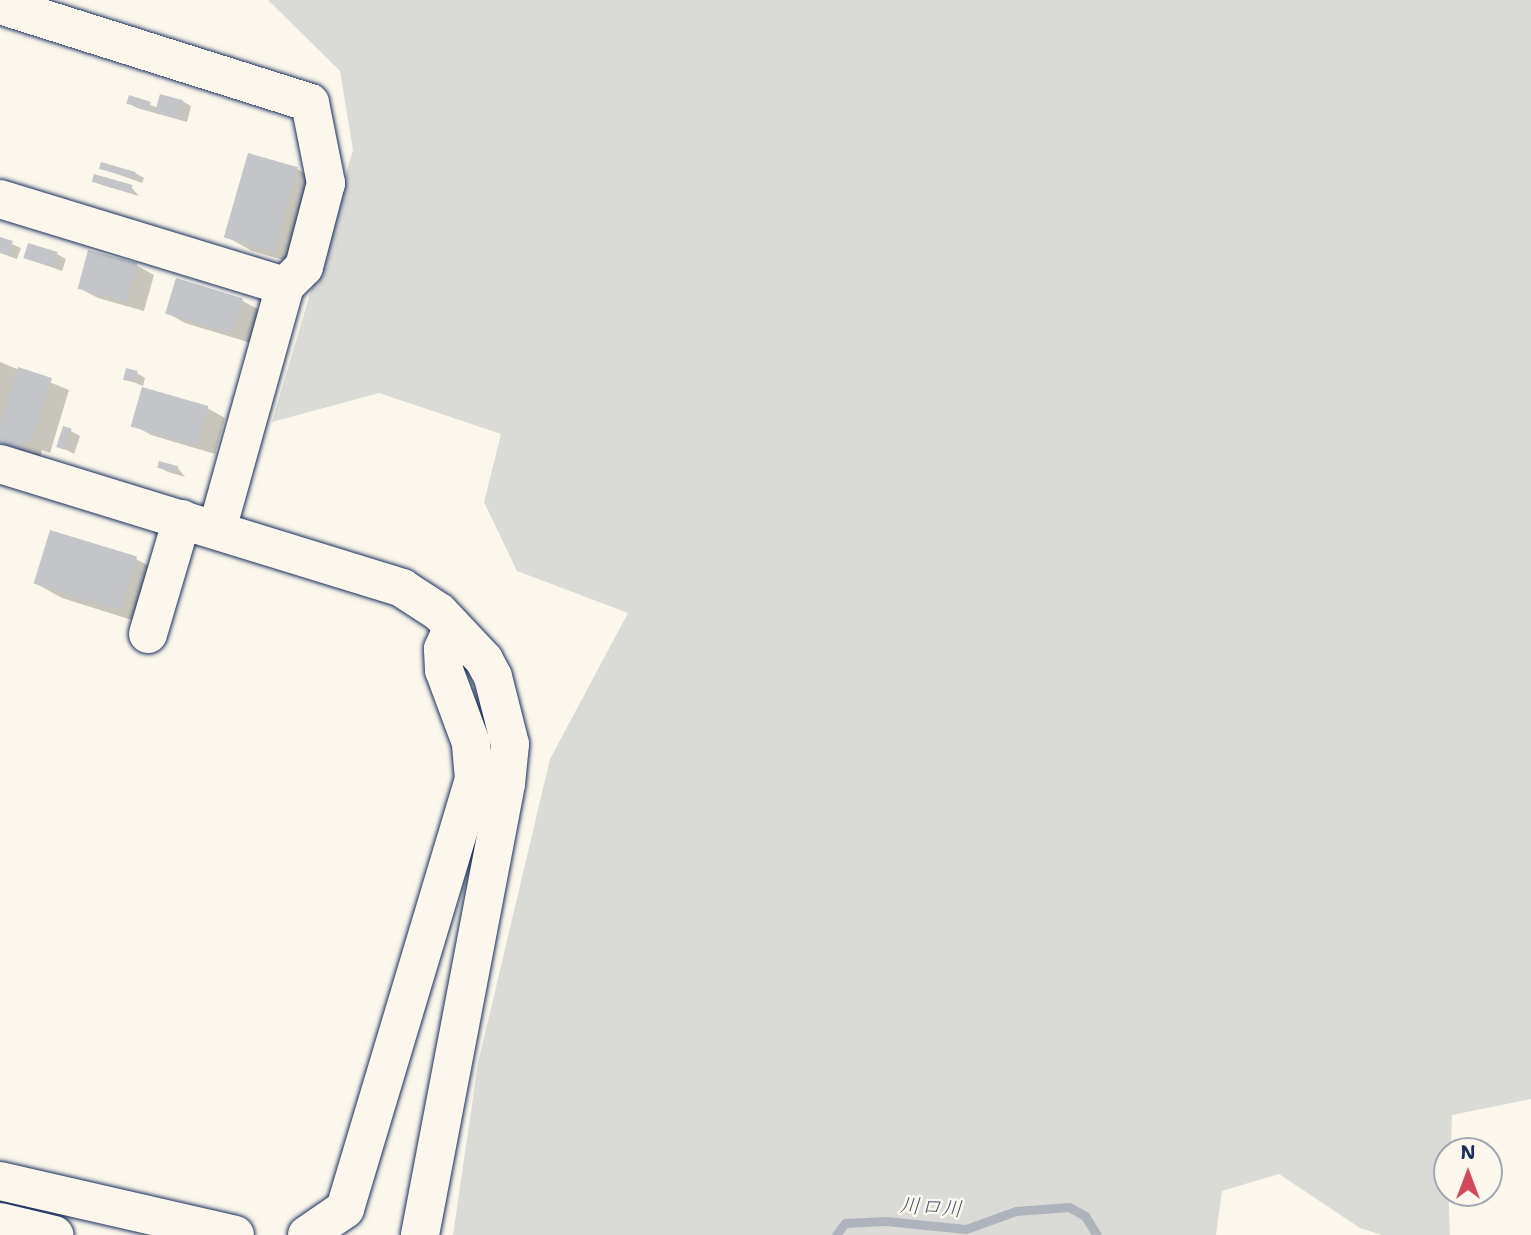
<!DOCTYPE html>
<meta charset="utf-8">
<style>
body{margin:0}
#map{position:relative;width:1531px;height:1235px;overflow:hidden;background:#fbf7ec;font-family:"Shantell Sans","Klee One",sans-serif}
div>[style]{position:absolute}
[style*='--x']{left:calc(var(--x)*1px);top:calc(var(--y)*1px);width:calc(var(--w)*1px);rotate:calc(var(--a)*1deg)}
.green>*{inset:0;background:#dadad7}
.shadow>*{inset:0;background:#0003}
.stream>*{height:9px;margin:-4.5px;padding:0 4.5px;transform-origin:4.5px;border-radius:4.5px;background:#afb3bb}
.building>*{inset:0;background:#c3c5c9;transform-origin:0 0}
.roads{filter:drop-shadow(0 0 2px #1b2f5e) drop-shadow(0 0 2px #1b2f5e)}
.minor>*{height:38px;margin:-19px;padding:0 19px;transform-origin:19px;border-radius:19px;background:#fbf7ec}
span{translate:-50% -50%;white-space:nowrap;text-align:center;line-height:1.15;-webkit-text-stroke:5px #fbf7ec;paint-order:stroke}
.water-label{font-size:21px;color:#47577a;font-style:italic}
.north{position:absolute;left:1433px;top:1137px;width:70px;height:70px;box-sizing:border-box;background:#fbf7ec;border:2px solid #a1a7b3;border-radius:50%;rotate:0deg;font-size:19px;font-weight:700;line-height:28px;text-align:center;color:#1b2f5e}
.north::after{content:'';display:block;margin:auto;width:24px;height:32px;background:#d1495b;clip-path:polygon(50% 0,100% 100%,50% 72%,0 100%)}
</style>
<div id="map">
<div class="green">
<i style="clip-path:polygon(268px 0,1531px 0,1531px 1099px,1452px 1115px,1451px 1151px,1447px 1151px,1450px 1235px,1382px 1235px,1360px 1228px,1279px 1174px,1222px 1191px,1216px 1235px,453px 1235px,478px 1063px,550px 759px,628px 613px,517px 571px,484px 502px,501px 434px,379px 393px,272px 422px,353px 150px,340px 71px)"></i>
</div>
<div class="shadow">
<i style="clip-path:polygon(131px 97px,158px 108px,182px 101px,191px 106px,187px 122px,137px 108px,129px 103px)"></i>
<i style="clip-path:polygon(101px 168px,135px 173px,144px 178px,142px 183px)"></i>
<i style="clip-path:polygon(297px 169px,324px 185px,300px 265px,252px 251px,225px 236px)"></i>
<i style="clip-path:polygon(93px 180px,131px 187px,139px 196px,102px 185px)"></i>
<i style="clip-path:polygon(0 239px,21px 248px,17px 259px,0 253px)"></i>
<i style="clip-path:polygon(57px 254px,66px 259px,62px 271px,26px 258px)"></i>
<i style="clip-path:polygon(136px 265px,154px 275px,144px 311px,98px 298px,79px 288px)"></i>
<i style="clip-path:polygon(177px 281px,243px 301px,261px 311px,251px 343px,185px 323px,167px 313px)"></i>
<i style="clip-path:polygon(0 362px,69px 390px,50px 453px,42px 450px,40px 458px,0 442px)"></i>
<i style="clip-path:polygon(137px 373px,145px 378px,143px 386px,124px 378px)"></i>
<i style="clip-path:polygon(207px 408px,225px 418px,215px 454px,151px 435px,133px 425px)"></i>
<i style="clip-path:polygon(65px 428px,80px 436px,74px 454px,59px 446px)"></i>
<i style="clip-path:polygon(159px 467px,178px 468px,185px 477px,168px 472px)"></i>
<i style="clip-path:polygon(136px 559px,164px 574px,148px 625px,62px 598px,35px 583px)"></i>
</div>
<div class="stream">
<i style="--x:836;--y:1235;--w:15;--a:-53"></i>
<i style="--x:845;--y:1223;--w:41;--a:-2.8"></i>
<i style="--x:886;--y:1221;--w:80;--a:5.7"></i>
<i style="--x:966;--y:1229;--w:53;--a:-19.8"></i>
<i style="--x:1016;--y:1211;--w:53;--a:-4.3"></i>
<i style="--x:1069;--y:1207;--w:18;--a:29"></i>
<i style="--x:1085;--y:1216;--w:22;--a:58"></i>
</div>
<div class="building">
<i style="left:160px;top:94px;width:24px;height:19px;rotate:15deg"></i>
<i style="left:129px;top:95px;width:23px;height:9px;rotate:18deg"></i>
<i style="left:248px;top:153px;width:52px;height:88px;rotate:16deg"></i>
<i style="left:101px;top:162px;width:36px;height:7px;rotate:16deg"></i>
<i style="left:94px;top:174px;width:40px;height:8px;rotate:16deg"></i>
<i style="clip-path:polygon(0 237px,13px 241px,9px 255px,0 252px)"></i>
<i style="left:28px;top:243px;width:31px;height:16px;rotate:17deg"></i>
<i style="left:88px;top:250px;width:51px;height:40px;rotate:15deg"></i>
<i style="left:176px;top:278px;width:70px;height:37px;rotate:17deg"></i>
<i style="clip-path:polygon(18px 367px,52px 378px,31px 444px,24px 441px,22px 449px,0 443px,0 427px)"></i>
<i style="left:126px;top:368px;width:12px;height:12px;rotate:14deg"></i>
<i style="left:142px;top:387px;width:69px;height:41px;rotate:16deg"></i>
<i style="left:63px;top:426px;width:9px;height:22px;rotate:18deg"></i>
<i style="left:159px;top:461px;width:20px;height:7px;rotate:15deg"></i>
<i style="left:50px;top:530px;width:91px;height:56px;rotate:17deg"></i>
</div>
<div class="roads">
<div class="minor">
<i style="--x:0;--y:5;--w:325;--a:17.5"></i>
<i style="--x:310;--y:103;--w:82;--a:78.7"></i>
<i style="--x:326;--y:183;--w:87;--a:104.7"></i>
<i style="--x:304;--y:267;--w:27;--a:135"></i>
<i style="--x:0;--y:199;--w:298;--a:17"></i>
<i style="--x:285;--y:286;--w:252;--a:105.6"></i>
<i style="--x:0;--y:464;--w:421;--a:17.1"></i>
<i style="--x:402;--y:588;--w:44;--a:33"></i>
<i style="--x:439;--y:612;--w:66;--a:46.8"></i>
<i style="--x:484;--y:660;--w:19;--a:62"></i>
<i style="--x:493;--y:677;--w:69;--a:75.8"></i>
<i style="--x:510;--y:744;--w:40;--a:95.7"></i>
<i style="--x:506;--y:784;--w:459;--a:100.8"></i>
<i style="--x:148;--y:634;--w:120;--a:-73.5"></i>
<i style="--x:0;--y:1181;--w:241;--a:12.9"></i>
<i style="--x:0;--y:1222;--w:56;--a:13.5"></i>
<i style="--x:307;--y:1235;--w:46;--a:-34.4"></i>
<i style="--x:345;--y:1209;--w:449;--a:-73.3"></i>
<i style="--x:474;--y:779;--w:36;--a:-95"></i>
<i style="--x:471;--y:743;--w:78;--a:-110.3"></i>
<i style="--x:444;--y:670;--w:21;--a:-93"></i>
<i style="--x:443;--y:649;--w:24;--a:-66"></i>
</div>
</div>
<div class="water-label">
<span style="left:931px;top:1207px;rotate:4deg">川口川</span>
</div>
<div class="north">N</div>
</div>
